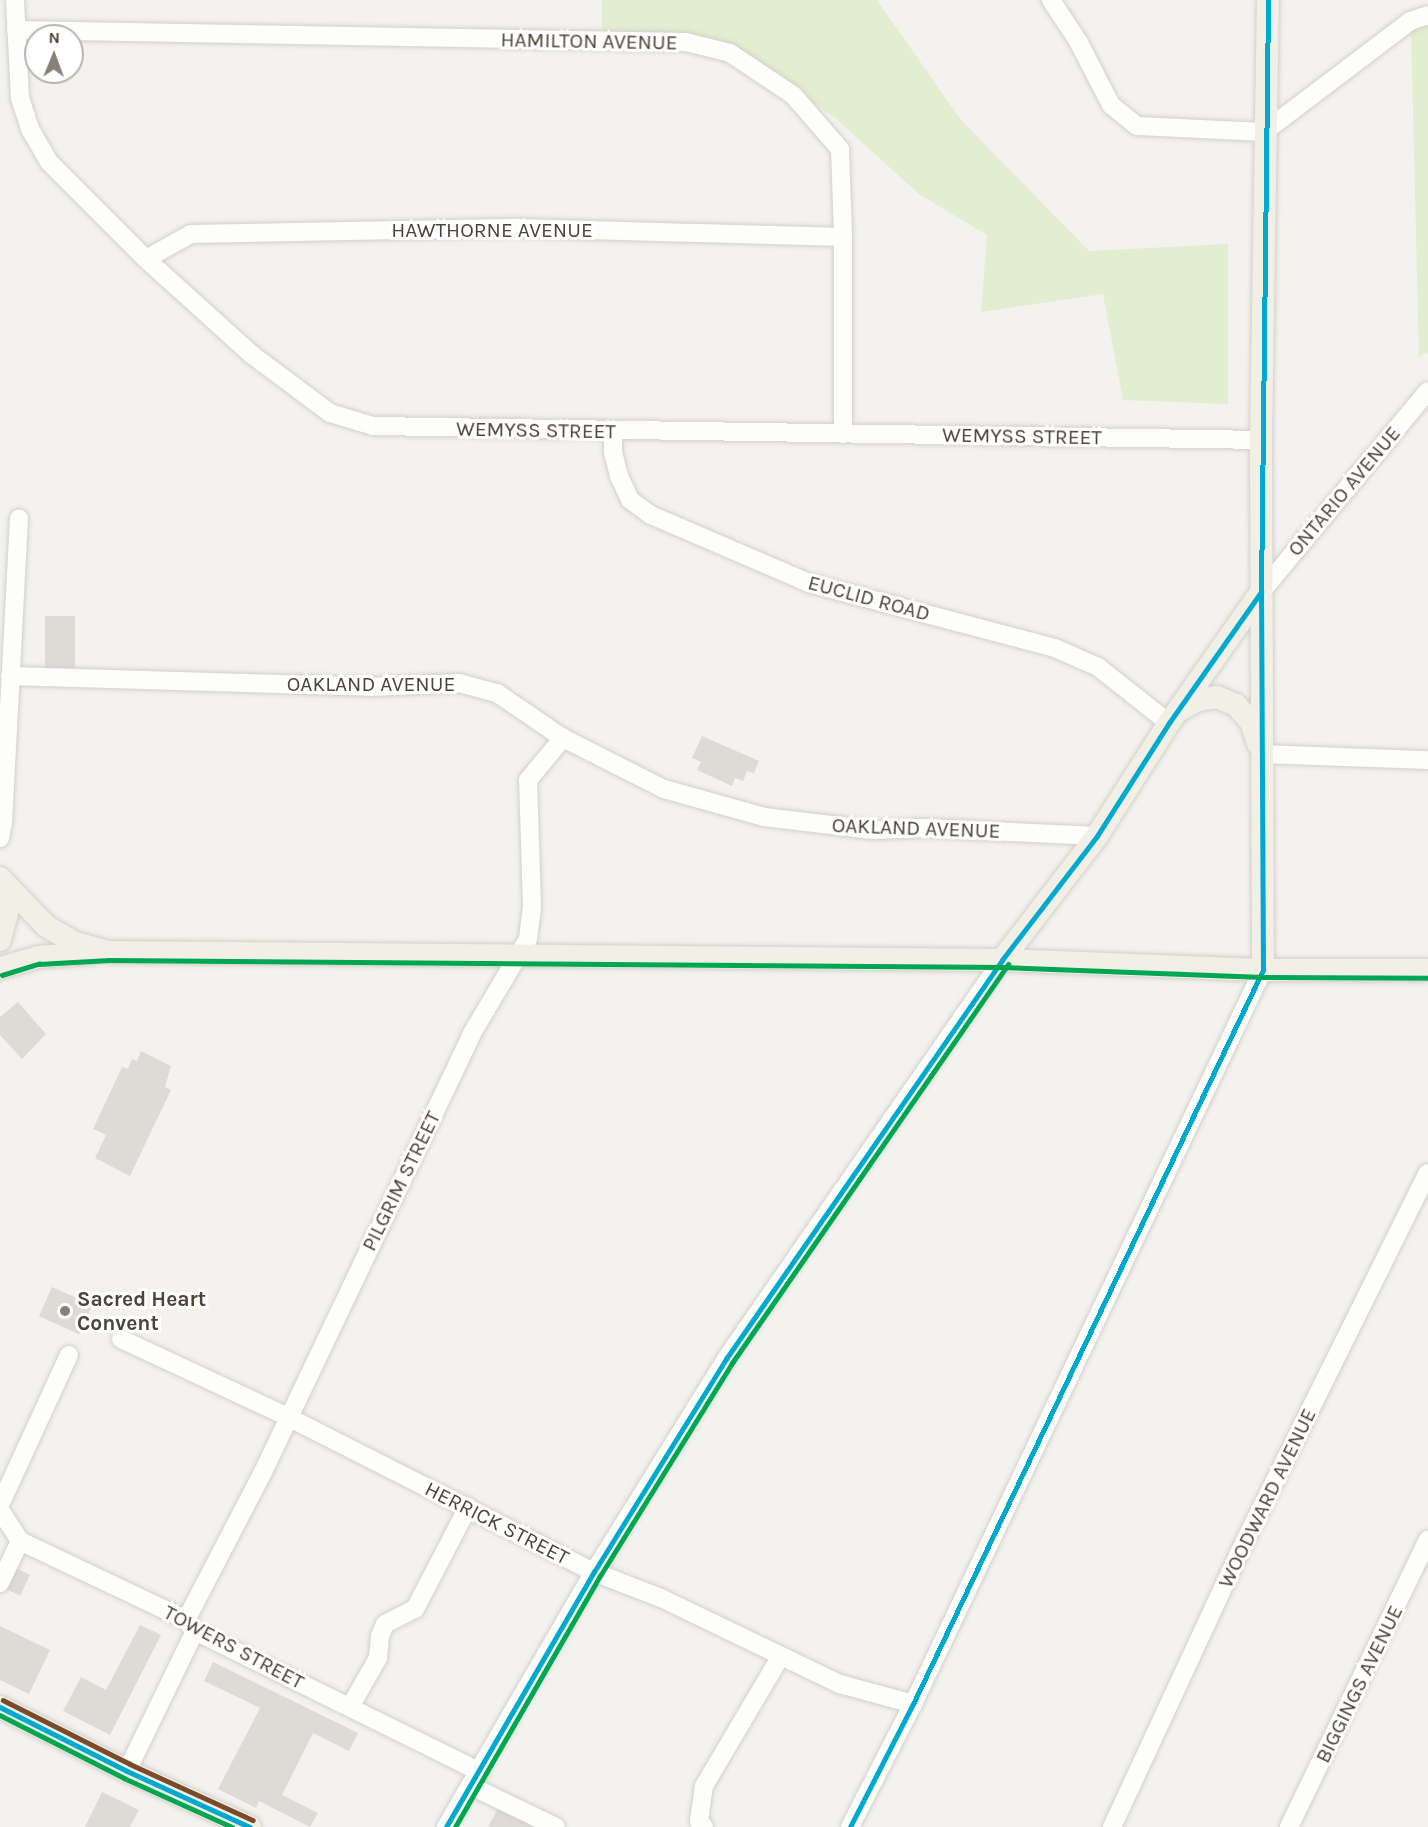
<!DOCTYPE html>
<style>
body{margin:0}
#map{position:relative;width:1428px;height:1827px;overflow:hidden;background:#f4f2ee;font-family:Karla,sans-serif}
div>[style]{position:absolute}
[style*='--x']{left:calc(var(--x)*1px);top:calc(var(--y)*1px);width:calc(var(--w)*1px);rotate:calc(var(--a)*1deg)}
.green>*{inset:0;background:#e1eecf}
.building>*{inset:0;background:#dedbd6;transform-origin:0 0}
.roads{filter:drop-shadow(0 0 2px #d2d0cb) drop-shadow(0 0 2px #d2d0cb)}
.minor>*{height:18px;margin:-9px;padding:0 9px;transform-origin:9px;border-radius:9px;background:#fdfdfc}
.major>*{height:22px;margin:-11px;padding:0 11px;transform-origin:11px;border-radius:11px;background:#f2efe6}
.bus-1>*{height:4.5px;margin:-2.25px;padding:0 2.25px;transform-origin:2.25px;border-radius:2.25px;background:#00a9ce}
.bus-2>*{height:4.5px;margin:-2.25px;padding:0 2.25px;transform-origin:2.25px;border-radius:2.25px;background:#00a651}
.bus-3>*{height:4.5px;margin:-2.25px;padding:0 2.25px;transform-origin:2.25px;border-radius:2.25px;background:#7a4b2a}
.dots>*{width:16px;height:16px;translate:-50% -50%;box-sizing:border-box;border:3px solid #fff;border-radius:50%}
span{translate:-50% -50%;white-space:nowrap;text-align:center;line-height:1.15;-webkit-text-stroke:6px #fff;paint-order:stroke}
.street-label{font-size:21px;color:#4b4439}
.poi-label{font-size:21px;color:#4b4439;font-weight:700}
.left{translate:0 -50%;text-align:left}
.north{position:absolute;left:24px;top:24px;width:60px;height:60px;box-sizing:border-box;background:#fff;border:2px solid #b7b4b0;border-radius:50%;rotate:1deg;font-size:16px;font-weight:700;line-height:24px;text-align:center;color:#4b4439}
.north::after{content:'';display:block;margin:auto;width:21px;height:27px;background:#868178;clip-path:polygon(50% 0,100% 100%,50% 72%,0 100%)}
</style>
<div id="map">
<div class="green">
<i style="clip-path:polygon(602px 0,877px 0,961px 120px,1089px 251px,1228px 244px,1228px 404px,1123px 400px,1103px 294px,981px 312px,987px 235px,919px 194px,834px 117px,721px 40px,602px 30px)"></i>
<i style="clip-path:polygon(1428px 24px,1428px 352px,1419px 357px,1411px 31px)"></i>
</div>
<div class="building">
<i style="left:45px;top:616px;width:30px;height:53px"></i>
<i style="clip-path:polygon(702px 736px,759px 761px,754px 773px,747px 771px,743px 781px,735px 778px,732px 786px,697px 770px,701px 762px,692px 758px)"></i>
<i style="clip-path:polygon(18px 1002px,46px 1034px,22px 1059px,0 1035px,0 1017px)"></i>
<i style="clip-path:polygon(141px 1051px,171px 1066px,165px 1087px,171px 1090px,130px 1176px,95px 1158px,106px 1135px,93px 1129px,122px 1067px,128px 1069px,132px 1059px,137px 1061px)"></i>
<i style="left:52px;top:1287px;width:44px;height:32px;rotate:24deg"></i>
<i style="left:11px;top:1566px;width:21px;height:23px;rotate:25deg"></i>
<i style="clip-path:polygon(140px 1625px,161px 1635px,110px 1735px,63px 1711px,81px 1677px,106px 1690px)"></i>
<i style="clip-path:polygon(0 1626px,50px 1650px,29px 1694px,0 1680px)"></i>
<i style="clip-path:polygon(213px 1662px,358px 1733px,349px 1751px,313px 1733px,282px 1795px,318px 1813px,310px 1827px,259px 1801px,256px 1808px,218px 1789px,260px 1708px,204px 1681px)"></i>
<i style="clip-path:polygon(102px 1792px,139px 1810px,130px 1827px,85px 1827px)"></i>
<i style="clip-path:polygon(499px 1806px,534px 1823px,532px 1827px,488px 1827px)"></i>
</div>
<div class="roads">
<div class="minor">
<i style="--x:15;--y:0;--w:98;--a:87.1"></i>
<i style="--x:20;--y:98;--w:33;--a:72"></i>
<i style="--x:30;--y:129;--w:39;--a:60"></i>
<i style="--x:50;--y:163;--w:136;--a:45"></i>
<i style="--x:146;--y:259;--w:142;--a:42.1"></i>
<i style="--x:251;--y:354;--w:99;--a:36.8"></i>
<i style="--x:330;--y:413;--w:45;--a:16.8"></i>
<i style="--x:373;--y:426;--w:888;--a:0.9"></i>
<i style="--x:1051;--y:0;--w:49;--a:56.6"></i>
<i style="--x:1078;--y:41;--w:72;--a:62.7"></i>
<i style="--x:1111;--y:105;--w:33;--a:39"></i>
<i style="--x:1137;--y:126;--w:127;--a:2.7"></i>
<i style="--x:1264;--y:132;--w:183;--a:-37.2"></i>
<i style="--x:1410;--y:21;--w:19;--a:-18"></i>
<i style="--x:16;--y:30;--w:670;--a:1.03"></i>
<i style="--x:686;--y:42;--w:45;--a:14"></i>
<i style="--x:730;--y:53;--w:76;--a:33.7"></i>
<i style="--x:793;--y:95;--w:72;--a:49"></i>
<i style="--x:840;--y:149;--w:88;--a:88"></i>
<i style="--x:843;--y:237;--w:197;--a:90"></i>
<i style="--x:146;--y:259;--w:51;--a:-29.1"></i>
<i style="--x:191;--y:234;--w:327;--a:-1.1"></i>
<i style="--x:518;--y:228;--w:325;--a:1.6"></i>
<i style="--x:613;--y:432;--w:20;--a:90"></i>
<i style="--x:613;--y:452;--w:25;--a:76"></i>
<i style="--x:619;--y:476;--w:26;--a:65"></i>
<i style="--x:630;--y:500;--w:26;--a:36"></i>
<i style="--x:651;--y:515;--w:172;--a:23.3"></i>
<i style="--x:809;--y:583;--w:254;--a:14.8"></i>
<i style="--x:1055;--y:648;--w:47;--a:23.8"></i>
<i style="--x:1098;--y:667;--w:90;--a:38.3"></i>
<i style="--x:1261;--y:592;--w:261;--a:-50.3"></i>
<i style="--x:10;--y:676;--w:361;--a:1.7"></i>
<i style="--x:371;--y:687;--w:88;--a:-2.6"></i>
<i style="--x:459;--y:683;--w:39;--a:15"></i>
<i style="--x:497;--y:693;--w:80;--a:34.3"></i>
<i style="--x:563;--y:738;--w:113;--a:26.8"></i>
<i style="--x:664;--y:789;--w:104;--a:15.6"></i>
<i style="--x:764;--y:817;--w:110;--a:6.8"></i>
<i style="--x:873;--y:830;--w:53;--a:-2.2"></i>
<i style="--x:926;--y:828;--w:171;--a:2.7"></i>
<i style="--x:1261;--y:754;--w:167;--a:2.1"></i>
<i style="--x:0;--y:838;--w:15;--a:-79"></i>
<i style="--x:3;--y:823;--w:305;--a:-87"></i>
<i style="--x:121;--y:1339;--w:184;--a:25"></i>
<i style="--x:288;--y:1417;--w:343;--a:26.9"></i>
<i style="--x:594;--y:1572;--w:72;--a:21.2"></i>
<i style="--x:661;--y:1598;--w:199;--a:25.7"></i>
<i style="--x:840;--y:1684;--w:76;--a:15.3"></i>
<i style="--x:0;--y:1505;--w:165;--a:-65.3"></i>
<i style="--x:0;--y:1510;--w:37;--a:57"></i>
<i style="--x:20;--y:1541;--w:184;--a:25.4"></i>
<i style="--x:186;--y:1620;--w:14;--a:51"></i>
<i style="--x:195;--y:1631;--w:318;--a:26.3"></i>
<i style="--x:0;--y:1583;--w:47;--a:-64.5"></i>
<i style="--x:186;--y:1620;--w:167;--a:-62.5"></i>
<i style="--x:263;--y:1472;--w:484;--a:-64.5"></i>
<i style="--x:471;--y:1035;--w:112;--a:-59.3"></i>
<i style="--x:528;--y:939;--w:33;--a:-83"></i>
<i style="--x:532;--y:906;--w:126;--a:-91.8"></i>
<i style="--x:528;--y:780;--w:55;--a:-50.2"></i>
<i style="--x:350;--y:1707;--w:56;--a:-60.3"></i>
<i style="--x:378;--y:1658;--w:22;--a:-85"></i>
<i style="--x:380;--y:1636;--w:13;--a:-67"></i>
<i style="--x:385;--y:1624;--w:34;--a:-27"></i>
<i style="--x:415;--y:1609;--w:115;--a:-62.5"></i>
<i style="--x:127;--y:1771;--w:156;--a:-64.1"></i>
<i style="--x:471;--y:1786;--w:94;--a:25.8"></i>
<i style="--x:446;--y:1827;--w:295;--a:-59.9"></i>
<i style="--x:594;--y:1572;--w:251;--a:-58.2"></i>
<i style="--x:726;--y:1359;--w:485;--a:-55.3"></i>
<i style="--x:704;--y:1827;--w:8;--a:-130"></i>
<i style="--x:699;--y:1821;--w:35;--a:-82"></i>
<i style="--x:704;--y:1786;--w:151;--a:-59.4"></i>
<i style="--x:850;--y:1827;--w:138;--a:-62.9"></i>
<i style="--x:913;--y:1704;--w:813;--a:-64.51"></i>
<i style="--x:1112;--y:1827;--w:302;--a:-65.1"></i>
<i style="--x:1239;--y:1553;--w:424;--a:-63.6"></i>
<i style="--x:1289;--y:1827;--w:319;--a:-64.2"></i>
</div>
<div class="major">
<i style="--x:1178;--y:711;--w:23;--a:-29"></i>
<i style="--x:1198;--y:700;--w:19;--a:-9"></i>
<i style="--x:1217;--y:697;--w:21;--a:23"></i>
<i style="--x:1236;--y:705;--w:23;--a:49"></i>
<i style="--x:1251;--y:722;--w:23;--a:72"></i>
<i style="--x:0;--y:878;--w:66;--a:46.2"></i>
<i style="--x:46;--y:926;--w:34;--a:30"></i>
<i style="--x:75;--y:943;--w:35;--a:15"></i>
<i style="--x:109;--y:952;--w:893;--a:0.51"></i>
<i style="--x:1002;--y:960;--w:261;--a:2.2"></i>
<i style="--x:1263;--y:970;--w:165;--a:0"></i>
<i style="--x:0;--y:940;--w:27;--a:-75"></i>
<i style="--x:7;--y:914;--w:28;--a:-90"></i>
<i style="--x:1002;--y:960;--w:156;--a:-52.5"></i>
<i style="--x:1097;--y:836;--w:134;--a:-57.5"></i>
<i style="--x:1169;--y:723;--w:160;--a:-54.9"></i>
<i style="--x:0;--y:968;--w:40;--a:-16"></i>
<i style="--x:38;--y:957;--w:55;--a:-4.2"></i>
<i style="--x:1263;--y:970;--w:530;--a:-90.22"></i>
<i style="--x:1261;--y:440;--w:440;--a:-89.1"></i>
<i style="--x:0;--y:1707;--w:142;--a:26.7"></i>
<i style="--x:127;--y:1771;--w:135;--a:24.5"></i>
</div>
</div>
<div class="bus-1">
<i style="--x:0;--y:1707;--w:142;--a:26.7"></i>
<i style="--x:127;--y:1771;--w:135;--a:24.5"></i>
<i style="--x:446;--y:1827;--w:295;--a:-59.9"></i>
<i style="--x:594;--y:1572;--w:251;--a:-58.2"></i>
<i style="--x:726;--y:1359;--w:485;--a:-55.3"></i>
<i style="--x:1002;--y:960;--w:156;--a:-52.5"></i>
<i style="--x:1097;--y:836;--w:134;--a:-57.5"></i>
<i style="--x:1169;--y:723;--w:160;--a:-54.9"></i>
<i style="--x:1261;--y:592;--w:592;--a:-89.32"></i>
<i style="--x:850;--y:1827;--w:138;--a:-62.9"></i>
<i style="--x:913;--y:1704;--w:813;--a:-64.51"></i>
<i style="--x:1263;--y:970;--w:390;--a:-90.3"></i>
</div>
<div class="bus-2">
<i style="--x:2;--y:975;--w:39;--a:-17"></i>
<i style="--x:39;--y:964;--w:70;--a:-3.3"></i>
<i style="--x:109;--y:960;--w:893;--a:0.45"></i>
<i style="--x:1002;--y:967;--w:261;--a:2.2"></i>
<i style="--x:1263;--y:977;--w:165;--a:0.3"></i>
<i style="--x:0;--y:1715;--w:139;--a:26.9"></i>
<i style="--x:124;--y:1778;--w:119;--a:24.4"></i>
<i style="--x:455;--y:1827;--w:290;--a:-60"></i>
<i style="--x:600;--y:1576;--w:251;--a:-58.2"></i>
<i style="--x:732;--y:1363;--w:485;--a:-55.3"></i>
</div>
<div class="bus-3">
<i style="--x:3;--y:1700;--w:142;--a:26.7"></i>
<i style="--x:130;--y:1764;--w:135;--a:24.5"></i>
</div>
<div class="dots">
<i style="left:65px;top:1311px;background:#868178"></i>
</div>
<div class="street-label">
<span style="left:589px;top:41px;rotate:1deg">HAMILTON AVENUE</span>
<span style="left:492px;top:230px">HAWTHORNE AVENUE</span>
<span style="left:536px;top:430px;rotate:1deg">WEMYSS STREET</span>
<span style="left:1022px;top:436px;rotate:1deg">WEMYSS STREET</span>
<span style="left:1344px;top:491px;rotate:-50deg">ONTARIO AVENUE</span>
<span style="left:869px;top:598px;rotate:15deg">EUCLID ROAD</span>
<span style="left:371px;top:684px">OAKLAND AVENUE</span>
<span style="left:916px;top:828px;rotate:2deg">OAKLAND AVENUE</span>
<span style="left:401px;top:1181px;rotate:-64deg">PILGRIM STREET</span>
<span style="left:1267px;top:1498px;rotate:-64deg">WOODWARD AVENUE</span>
<span style="left:497px;top:1523px;rotate:27deg">HERRICK STREET</span>
<span style="left:234px;top:1647px;rotate:28deg">TOWERS STREET</span>
<span style="left:1359px;top:1684px;rotate:-64deg">BIGGINGS AVENUE</span>
</div>
<div class="poi-label">
<span class="left" style="left:77px;top:1311px">Sacred Heart<br>Convent</span>
</div>
<div class="north">N</div>
</div>
